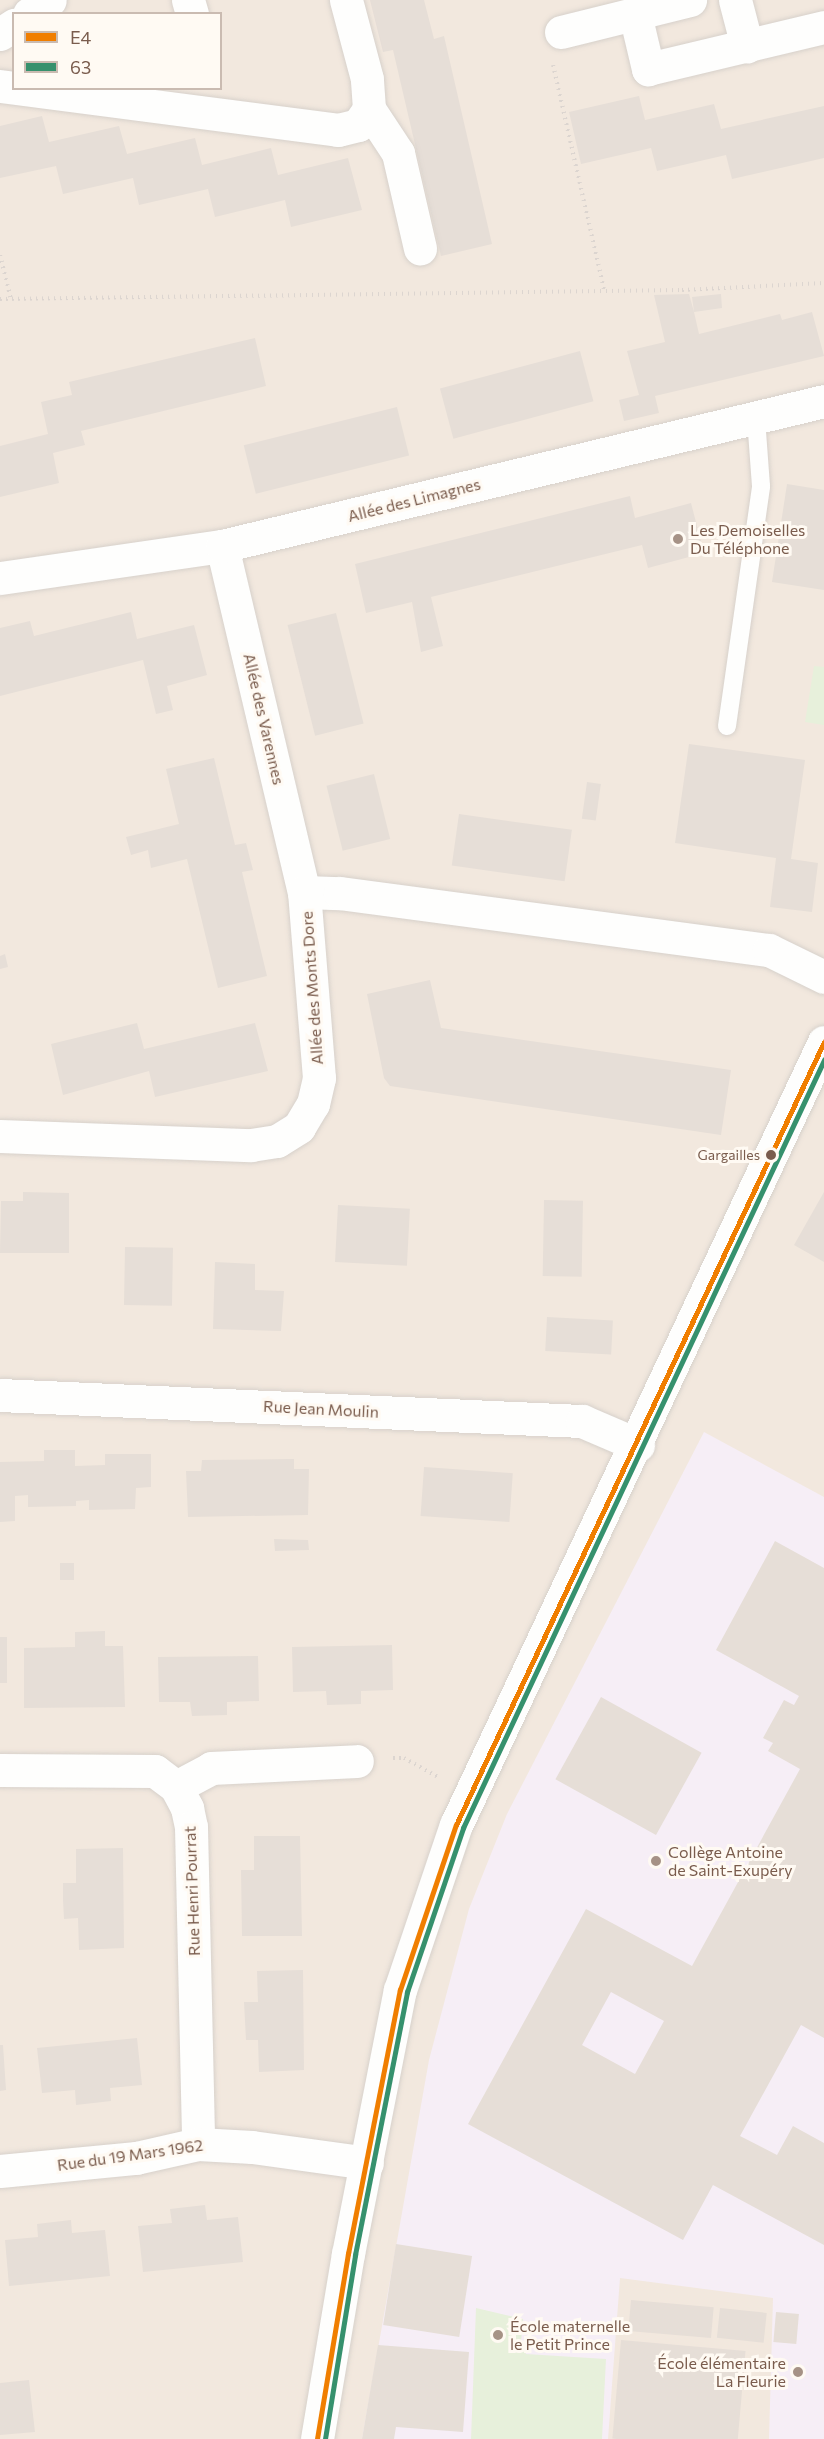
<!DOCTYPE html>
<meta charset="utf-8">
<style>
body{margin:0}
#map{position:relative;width:824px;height:2439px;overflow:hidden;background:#f9f5f0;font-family:Commissioner,sans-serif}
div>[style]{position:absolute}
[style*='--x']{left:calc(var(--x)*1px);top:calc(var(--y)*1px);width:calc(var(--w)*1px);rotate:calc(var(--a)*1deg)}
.residential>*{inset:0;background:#f2e8de}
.education>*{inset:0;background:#f6eef6}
.green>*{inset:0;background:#e7f0db}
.building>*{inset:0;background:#e6ded7;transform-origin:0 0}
.path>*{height:4px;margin-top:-2px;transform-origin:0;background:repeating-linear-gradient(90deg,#dcd5d0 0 1.5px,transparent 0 6px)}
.roads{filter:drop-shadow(0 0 2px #d7d1cb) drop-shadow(0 0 2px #d7d1cb)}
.service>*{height:18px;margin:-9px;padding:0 9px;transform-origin:9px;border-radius:9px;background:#fefefd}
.minor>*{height:33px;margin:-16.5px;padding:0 16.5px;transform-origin:16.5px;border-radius:16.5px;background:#fefefd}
.bus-1>*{height:4.5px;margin:-2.25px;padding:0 2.25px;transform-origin:2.25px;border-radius:2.25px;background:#f07e00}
.bus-2>*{height:4.5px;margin:-2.25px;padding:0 2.25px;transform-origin:2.25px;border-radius:2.25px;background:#36916d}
.dots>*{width:16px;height:16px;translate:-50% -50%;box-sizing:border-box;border:3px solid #fffaf3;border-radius:50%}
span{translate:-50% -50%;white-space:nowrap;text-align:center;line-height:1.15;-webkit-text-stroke:6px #fffaf3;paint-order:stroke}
.bus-label{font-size:14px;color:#7a5c4d}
.right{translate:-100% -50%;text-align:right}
.street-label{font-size:16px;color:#7a5c4d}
.poi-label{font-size:16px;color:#7a5c4d}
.left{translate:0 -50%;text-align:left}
.legend{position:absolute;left:12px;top:12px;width:210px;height:78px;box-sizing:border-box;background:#fffaf3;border:2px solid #cabbb1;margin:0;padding:8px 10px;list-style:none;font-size:18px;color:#7a5c4d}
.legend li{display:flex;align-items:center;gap:12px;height:30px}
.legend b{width:30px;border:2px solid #cabbb1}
</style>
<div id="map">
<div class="residential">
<i style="clip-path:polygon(evenodd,0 0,824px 0,824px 2439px,0 2439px,0 0,14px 14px,220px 14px,220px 88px,14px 88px,14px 14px)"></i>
</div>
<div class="education">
<i style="clip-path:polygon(704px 1432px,824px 1497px,824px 2439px,769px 2439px,773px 2298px,620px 2278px,608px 2439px,362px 2439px,429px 2060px,469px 1909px,507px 1814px)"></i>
</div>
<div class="green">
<i style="clip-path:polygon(814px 666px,824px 667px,824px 725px,805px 722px)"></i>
<i style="clip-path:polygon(476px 2308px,523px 2319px,521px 2342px,526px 2354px,606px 2359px,602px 2439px,471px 2439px)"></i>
</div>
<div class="building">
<i style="clip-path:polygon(370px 0,424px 0,434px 39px,444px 36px,492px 244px,441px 256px,393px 50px,383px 52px)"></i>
<i style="clip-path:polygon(639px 96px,645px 120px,714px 104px,721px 129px,824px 106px,824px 158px,732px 179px,726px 155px,657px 171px,651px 148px,581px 164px,569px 112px)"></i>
<i style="clip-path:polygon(42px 116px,49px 142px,119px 126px,127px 154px,195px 138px,202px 165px,271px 148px,278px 175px,348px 158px,362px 210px,291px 227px,285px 200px,215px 217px,208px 189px,139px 205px,133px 178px,63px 194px,56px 166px,0 178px,0 126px)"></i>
<i style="clip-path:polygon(689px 294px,694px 312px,692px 297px,721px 294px,722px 308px,694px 312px,699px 334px,780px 314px,782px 320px,812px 312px,824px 356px,655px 396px,659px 413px,624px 421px,619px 400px,639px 395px,627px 351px,665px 342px,654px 295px)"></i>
<i style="clip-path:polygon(255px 338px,266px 386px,81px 431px,85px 445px,53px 453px,59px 483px,0 497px,0 446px,48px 434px,41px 402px,72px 395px,69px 382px)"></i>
<i style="left:580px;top:351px;width:52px;height:145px;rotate:75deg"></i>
<i style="left:397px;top:407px;width:50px;height:158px;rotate:76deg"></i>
<i style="clip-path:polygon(787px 484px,824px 490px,824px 590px,772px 582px)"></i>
<i style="clip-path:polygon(630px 496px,635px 518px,691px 503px,704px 553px,648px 568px,642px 545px,431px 597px,443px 646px,421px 652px,412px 602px,366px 613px,355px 564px)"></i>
<i style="clip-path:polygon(131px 612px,137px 639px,194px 625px,207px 675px,167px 686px,173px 710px,156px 714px,143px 660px,0 696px,0 628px,30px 621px,34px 636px)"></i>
<i style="left:336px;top:613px;width:114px;height:50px;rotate:76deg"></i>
<i style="clip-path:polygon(689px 744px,805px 760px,791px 859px,818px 863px,812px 912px,770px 907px,776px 858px,675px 843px)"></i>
<i style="clip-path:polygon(214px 758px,235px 845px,246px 843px,253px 870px,242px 872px,267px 976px,218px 988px,187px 859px,151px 868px,148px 850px,131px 855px,126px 837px,179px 824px,166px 769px)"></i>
<i style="left:374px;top:774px;width:67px;height:49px;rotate:76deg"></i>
<i style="left:587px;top:782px;width:14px;height:37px;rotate:8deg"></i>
<i style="left:459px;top:814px;width:114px;height:52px;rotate:8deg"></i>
<i style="clip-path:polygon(5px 954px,8px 967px,0 969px,0 956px)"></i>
<i style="clip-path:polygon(430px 980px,441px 1028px,731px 1070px,721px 1135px,390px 1086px,384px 1078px,367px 994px)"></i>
<i style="clip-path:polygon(137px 1023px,144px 1049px,255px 1023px,268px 1071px,155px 1097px,149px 1071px,63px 1095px,51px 1044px)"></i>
<i style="clip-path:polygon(23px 1192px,69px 1193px,69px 1253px,0 1253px,1px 1201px,23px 1201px)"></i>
<i style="clip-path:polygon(824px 1192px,824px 1262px,794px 1245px)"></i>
<i style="left:544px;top:1200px;width:39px;height:76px;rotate:1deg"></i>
<i style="left:338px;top:1205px;width:72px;height:57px;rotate:3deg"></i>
<i style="left:125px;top:1247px;width:48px;height:58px;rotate:1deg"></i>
<i style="clip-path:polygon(215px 1262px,255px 1264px,255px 1290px,284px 1291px,281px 1331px,213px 1329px)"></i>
<i style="left:547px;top:1317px;width:66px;height:34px;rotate:3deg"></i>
<i style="clip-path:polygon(44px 1450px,75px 1450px,75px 1466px,105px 1465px,105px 1454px,151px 1454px,151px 1487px,136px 1488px,135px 1509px,89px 1510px,89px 1500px,76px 1501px,76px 1506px,28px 1507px,28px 1495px,15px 1496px,15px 1521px,0 1522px,0 1462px,44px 1461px)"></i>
<i style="clip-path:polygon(294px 1459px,294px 1469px,309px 1469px,308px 1515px,188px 1517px,186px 1471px,201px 1471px,202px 1460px)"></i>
<i style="left:424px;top:1467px;width:89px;height:49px;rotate:4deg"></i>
<i style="clip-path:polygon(274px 1539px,308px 1540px,309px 1550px,275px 1551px)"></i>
<i style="clip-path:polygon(evenodd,775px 1541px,824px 1568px,824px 2038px,801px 2025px,740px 2136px,777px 2155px,793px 2126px,824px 2143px,824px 2245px,713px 2185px,683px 2240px,468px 2124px,586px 1909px,692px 1966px,800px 1769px,768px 1751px,773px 1743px,763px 1738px,784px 1700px,794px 1705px,799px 1696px,716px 1650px,775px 1541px,611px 1992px,664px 2021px,635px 2074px,582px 2045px,611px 1992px)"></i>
<i style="left:60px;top:1563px;width:14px;height:17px"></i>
<i style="clip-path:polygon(105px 1631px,105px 1646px,123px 1646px,125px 1707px,24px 1708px,24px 1648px,75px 1647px,75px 1632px)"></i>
<i style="left:0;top:1637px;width:7px;height:46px"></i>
<i style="clip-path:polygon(392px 1645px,393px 1690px,361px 1691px,361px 1704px,327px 1705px,326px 1691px,293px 1692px,292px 1647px)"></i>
<i style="clip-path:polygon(258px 1656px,259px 1701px,227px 1702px,227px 1715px,192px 1716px,190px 1702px,159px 1702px,158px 1657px)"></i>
<i style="left:601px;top:1697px;width:115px;height:94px;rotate:29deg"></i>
<i style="clip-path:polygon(254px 1836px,300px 1836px,302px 1936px,242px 1936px,241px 1870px,254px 1870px)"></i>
<i style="clip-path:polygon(123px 1848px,124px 1948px,79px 1950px,78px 1918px,64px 1919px,63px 1900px,63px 1883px,76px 1883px,76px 1849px)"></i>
<i style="clip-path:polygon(303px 1970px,304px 2070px,259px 2072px,258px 2040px,246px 2040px,244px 2002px,258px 2002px,257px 1971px)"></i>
<i style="clip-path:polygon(137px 2038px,142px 2085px,110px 2088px,111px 2101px,76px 2105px,75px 2090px,42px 2093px,37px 2048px)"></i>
<i style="clip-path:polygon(0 2045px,3px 2045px,6px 2090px,0 2091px)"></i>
<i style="clip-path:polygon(205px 2205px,207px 2220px,238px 2217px,243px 2262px,143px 2272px,138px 2226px,172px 2223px,170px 2209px)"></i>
<i style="clip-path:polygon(71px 2220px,72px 2233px,105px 2230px,110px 2276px,9px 2286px,5px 2240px,38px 2237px,37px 2224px)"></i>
<i style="left:396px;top:2244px;width:77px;height:82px;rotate:9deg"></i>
<i style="left:631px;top:2300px;width:83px;height:31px;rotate:5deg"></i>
<i style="left:720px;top:2308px;width:47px;height:30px;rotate:6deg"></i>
<i style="left:776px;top:2312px;width:23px;height:30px;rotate:5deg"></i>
<i style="left:621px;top:2340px;width:125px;height:99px;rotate:5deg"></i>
<i style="clip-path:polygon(378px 2345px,469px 2352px,463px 2432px,396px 2427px,394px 2439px,362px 2439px)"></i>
<i style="clip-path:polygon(29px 2380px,35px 2432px,0 2435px,0 2383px)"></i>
</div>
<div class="path">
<i style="--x:553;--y:65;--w:231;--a:77.2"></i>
<i style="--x:0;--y:255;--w:45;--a:76"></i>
<i style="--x:0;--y:299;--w:682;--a:-0.76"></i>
<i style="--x:682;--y:290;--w:142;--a:-2.8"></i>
<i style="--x:393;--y:1758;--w:11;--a:0"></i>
<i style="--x:404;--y:1758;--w:41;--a:29.1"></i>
</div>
<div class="roads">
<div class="service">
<i style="--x:727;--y:726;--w:242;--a:-81.9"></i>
<i style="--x:761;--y:486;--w:68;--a:-94.2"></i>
</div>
<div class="minor">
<i style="--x:188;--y:0;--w:15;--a:74"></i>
<i style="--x:735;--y:0;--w:48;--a:75.4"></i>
<i style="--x:29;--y:14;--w:25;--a:-34"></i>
<i style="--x:635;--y:14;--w:57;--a:76.7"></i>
<i style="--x:648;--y:69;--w:181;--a:-13.4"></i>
<i style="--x:561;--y:32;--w:133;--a:-13.9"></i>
<i style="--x:0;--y:34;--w:17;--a:-33"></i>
<i style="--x:0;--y:86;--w:341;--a:7.4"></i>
<i style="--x:338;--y:130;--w:21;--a:-14"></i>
<i style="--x:358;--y:125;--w:19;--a:-55"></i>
<i style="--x:369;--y:109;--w:30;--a:-94"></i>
<i style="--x:367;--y:79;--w:82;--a:-104.9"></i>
<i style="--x:369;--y:109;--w:53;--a:56.6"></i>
<i style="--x:398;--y:153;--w:98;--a:77"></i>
<i style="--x:222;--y:546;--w:356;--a:76.7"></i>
<i style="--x:0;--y:578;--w:224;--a:-8.2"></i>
<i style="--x:222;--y:546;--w:619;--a:-13.54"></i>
<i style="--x:0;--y:1136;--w:251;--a:2.1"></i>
<i style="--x:251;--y:1145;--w:26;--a:-9"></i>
<i style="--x:277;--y:1141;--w:26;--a:-32"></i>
<i style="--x:299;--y:1127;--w:27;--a:-59"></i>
<i style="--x:313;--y:1104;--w:27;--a:-77"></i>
<i style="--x:319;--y:1078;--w:187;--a:-94.6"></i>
<i style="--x:304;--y:892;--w:36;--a:2"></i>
<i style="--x:340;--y:893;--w:433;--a:7.6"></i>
<i style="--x:769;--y:950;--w:61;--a:26.1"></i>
<i style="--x:0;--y:1395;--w:583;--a:2.56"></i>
<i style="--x:582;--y:1421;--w:61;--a:23.2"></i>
<i style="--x:0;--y:1770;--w:155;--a:0.4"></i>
<i style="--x:155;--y:1771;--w:26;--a:37"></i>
<i style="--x:176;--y:1787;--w:24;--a:62"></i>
<i style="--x:187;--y:1808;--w:19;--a:78"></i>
<i style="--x:191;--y:1827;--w:317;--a:88.7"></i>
<i style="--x:176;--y:1787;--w:40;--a:-28"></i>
<i style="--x:211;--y:1768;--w:146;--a:-2.7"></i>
<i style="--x:0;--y:2171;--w:137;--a:-5.5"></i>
<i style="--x:136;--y:2158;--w:64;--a:-12.7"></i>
<i style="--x:198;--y:2144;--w:54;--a:3.2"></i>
<i style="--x:252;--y:2147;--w:116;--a:7.9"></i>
<i style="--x:317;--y:2439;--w:188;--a:-80.5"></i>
<i style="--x:348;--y:2254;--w:269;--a:-78.9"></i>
<i style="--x:400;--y:1990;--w:174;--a:-71.3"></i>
<i style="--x:456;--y:1825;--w:865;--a:-64.83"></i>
</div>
</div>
<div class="bus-1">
<i style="--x:317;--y:2439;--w:188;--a:-80.5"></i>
<i style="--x:348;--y:2254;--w:269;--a:-78.9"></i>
<i style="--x:400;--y:1990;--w:174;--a:-71.3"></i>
<i style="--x:456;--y:1825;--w:865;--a:-64.83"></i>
</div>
<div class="bus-2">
<i style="--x:325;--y:2439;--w:186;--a:-80.7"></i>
<i style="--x:355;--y:2255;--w:268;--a:-78.8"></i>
<i style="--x:407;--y:1992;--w:173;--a:-71.1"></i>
<i style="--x:463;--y:1828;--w:849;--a:-64.82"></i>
</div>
<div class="dots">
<i style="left:678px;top:539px;background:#a69286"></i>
<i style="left:771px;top:1155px;background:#7a5c4d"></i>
<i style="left:656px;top:1861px;background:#a69286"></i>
<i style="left:498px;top:2335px;background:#a69286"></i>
<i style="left:798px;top:2372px;background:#a69286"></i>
</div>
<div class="bus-label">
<span class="right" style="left:760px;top:1155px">Gargailles</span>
</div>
<div class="street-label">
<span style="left:414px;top:500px;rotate:-14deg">Allée des Limagnes</span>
<span style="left:264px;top:719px;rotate:77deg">Allée des Varennes</span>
<span style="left:312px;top:988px;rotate:-94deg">Allée des Monts Dore</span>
<span style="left:321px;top:1409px;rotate:3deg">Rue Jean Moulin</span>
<span style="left:192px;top:1891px;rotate:-92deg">Rue Henri Pourrat</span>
<span style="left:130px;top:2155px;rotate:-8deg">Rue du 19 Mars 1962</span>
</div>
<div class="poi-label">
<span class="left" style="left:690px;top:539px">Les Demoiselles<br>Du Téléphone</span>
<span class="left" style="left:668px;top:1861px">Collège Antoine<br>de Saint-Exupéry</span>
<span class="left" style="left:510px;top:2335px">École maternelle<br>le Petit Prince</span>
<span class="right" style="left:786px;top:2372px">École élémentaire<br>La Fleurie</span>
</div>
<ul class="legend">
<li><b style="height:8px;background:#f07e00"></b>E4</li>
<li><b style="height:8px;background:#36916d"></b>63</li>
</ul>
</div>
